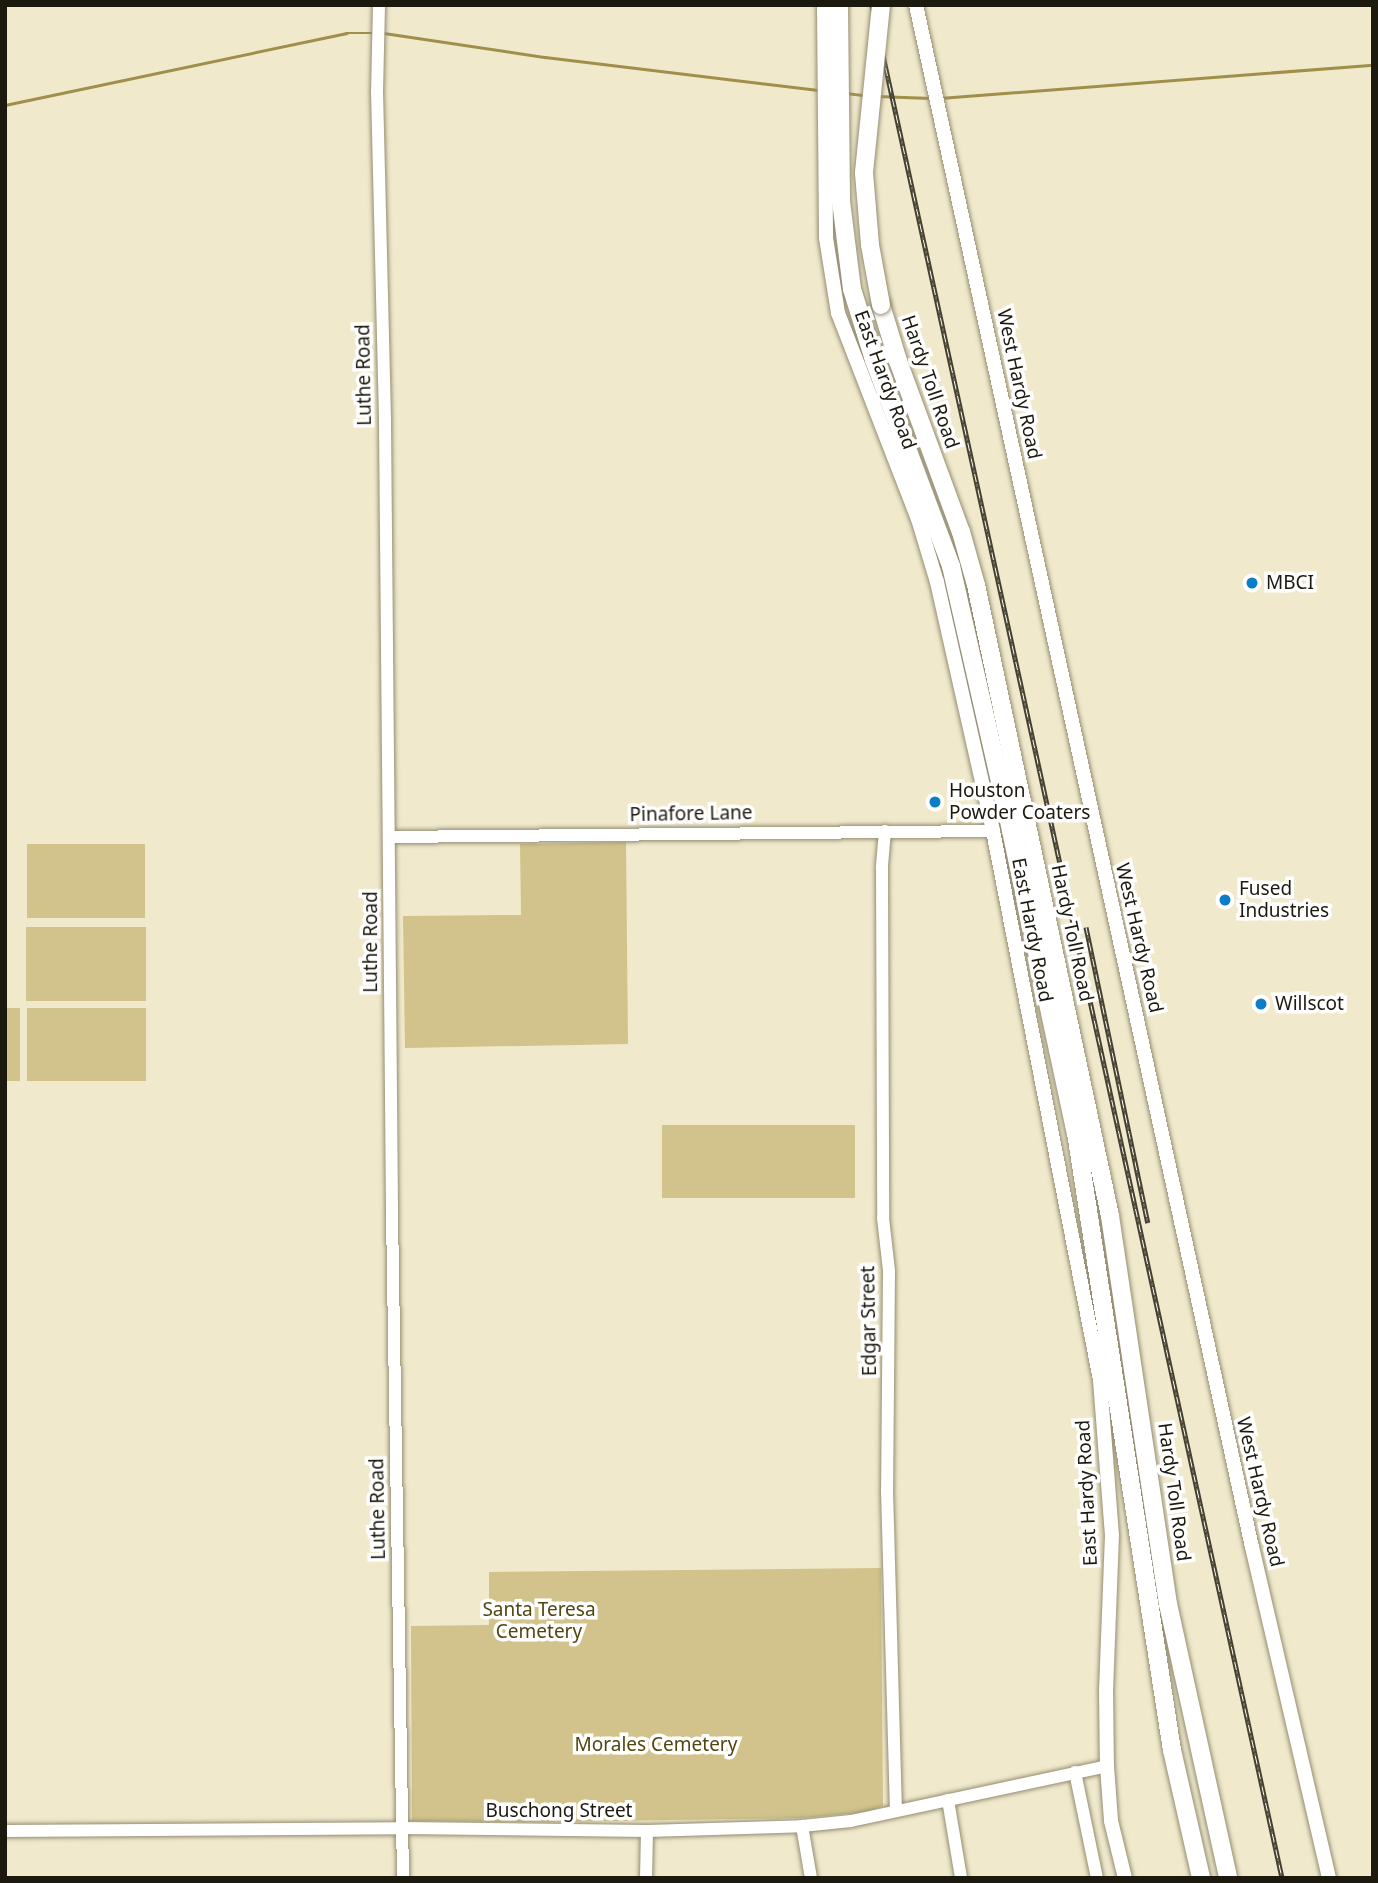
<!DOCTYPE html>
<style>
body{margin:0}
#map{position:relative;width:1378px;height:1883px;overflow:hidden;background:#f0e9cc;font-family:"Noto Sans",sans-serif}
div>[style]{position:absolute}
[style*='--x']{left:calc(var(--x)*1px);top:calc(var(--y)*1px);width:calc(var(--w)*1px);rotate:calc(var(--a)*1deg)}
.green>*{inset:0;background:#d1c38b;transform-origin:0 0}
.stream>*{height:2.5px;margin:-1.25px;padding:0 1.25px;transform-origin:1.25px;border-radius:1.25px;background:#a08f4b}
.roads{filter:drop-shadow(0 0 2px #948d72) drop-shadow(0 0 2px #948d72)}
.minor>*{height:12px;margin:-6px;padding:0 6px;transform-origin:6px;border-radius:6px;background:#fff}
.major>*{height:14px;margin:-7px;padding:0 7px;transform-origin:7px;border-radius:7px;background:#fff}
.highway>*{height:18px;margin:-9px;padding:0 9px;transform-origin:9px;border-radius:9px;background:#fff}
.rail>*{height:5px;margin-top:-2.5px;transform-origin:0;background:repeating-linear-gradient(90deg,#fff 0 8px,#444032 0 16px);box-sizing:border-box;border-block:2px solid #444032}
.bridges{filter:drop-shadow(0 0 2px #948d72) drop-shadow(0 0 2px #948d72)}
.highway-bridge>*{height:18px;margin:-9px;padding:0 9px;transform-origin:9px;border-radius:9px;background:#fff}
.dots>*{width:19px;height:19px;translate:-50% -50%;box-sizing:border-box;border:4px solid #fff;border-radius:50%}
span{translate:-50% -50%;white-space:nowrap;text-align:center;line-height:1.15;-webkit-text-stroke:7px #fff;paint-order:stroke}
.street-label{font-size:19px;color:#1c190e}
.poi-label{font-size:19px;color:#1c190e}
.left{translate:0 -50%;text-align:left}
.park-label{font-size:19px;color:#524610}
.frame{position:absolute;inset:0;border:7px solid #1c190e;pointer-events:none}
</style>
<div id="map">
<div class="green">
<i style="clip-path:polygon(626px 842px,628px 1044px,405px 1048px,403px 916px,521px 915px,520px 844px)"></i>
<i style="left:27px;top:844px;width:118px;height:74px"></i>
<i style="left:26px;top:927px;width:120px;height:74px"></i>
<i style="left:5px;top:1008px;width:15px;height:73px"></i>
<i style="left:27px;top:1008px;width:119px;height:73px"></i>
<i style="left:662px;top:1125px;width:193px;height:73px"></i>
<i style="clip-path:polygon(881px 1568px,883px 1806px,867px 1812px,803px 1818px,547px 1822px,412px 1821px,411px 1626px,489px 1625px,489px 1572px)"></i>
</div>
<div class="stream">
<i style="--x:384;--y:33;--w:163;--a:8.5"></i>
<i style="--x:545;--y:57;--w:275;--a:6.9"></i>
<i style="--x:846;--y:93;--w:17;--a:7"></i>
<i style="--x:877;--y:96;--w:53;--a:2.2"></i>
<i style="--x:940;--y:98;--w:434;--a:-4.4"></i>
<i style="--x:5;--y:105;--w:349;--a:-11.9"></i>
<i style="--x:346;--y:33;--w:28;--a:0"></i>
</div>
<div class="roads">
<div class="minor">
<i style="--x:379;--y:5;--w:86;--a:91.3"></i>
<i style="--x:377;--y:91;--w:331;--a:88.6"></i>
<i style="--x:385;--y:422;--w:792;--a:89.49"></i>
<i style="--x:392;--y:1214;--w:664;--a:89.05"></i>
<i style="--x:885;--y:831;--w:37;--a:95"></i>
<i style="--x:882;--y:868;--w:350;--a:89.8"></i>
<i style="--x:883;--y:1218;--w:53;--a:83.5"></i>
<i style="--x:889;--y:1271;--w:219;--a:90.5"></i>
<i style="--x:887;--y:1490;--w:320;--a:88.4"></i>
<i style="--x:389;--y:837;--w:604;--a:-0.57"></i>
<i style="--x:1075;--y:1772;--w:108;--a:78.3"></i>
<i style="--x:948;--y:1800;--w:79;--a:80.5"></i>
<i style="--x:802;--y:1826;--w:53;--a:80.2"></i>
<i style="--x:5;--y:1831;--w:396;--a:-0.4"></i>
<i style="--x:401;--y:1828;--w:246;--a:0.7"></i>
<i style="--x:647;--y:1831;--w:155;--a:-1.8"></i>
<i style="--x:802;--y:1826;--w:49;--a:-5.8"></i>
<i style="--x:851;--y:1821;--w:262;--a:-12.1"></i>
<i style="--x:646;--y:1878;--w:47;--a:-88.8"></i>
</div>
<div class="major">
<i style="--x:824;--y:5;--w:233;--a:89.5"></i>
<i style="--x:826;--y:238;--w:76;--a:80.9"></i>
<i style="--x:838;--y:313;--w:221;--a:68.8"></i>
<i style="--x:918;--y:519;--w:66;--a:73.2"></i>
<i style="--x:937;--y:582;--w:255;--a:77.3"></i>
<i style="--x:993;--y:831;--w:559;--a:78.97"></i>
<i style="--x:1100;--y:1380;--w:155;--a:85.6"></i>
<i style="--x:1112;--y:1535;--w:154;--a:92.2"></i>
<i style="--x:1106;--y:1689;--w:77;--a:89.3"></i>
<i style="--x:1107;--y:1766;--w:55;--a:85.8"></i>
<i style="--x:1111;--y:1821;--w:59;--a:76.2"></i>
<i style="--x:916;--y:5;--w:1578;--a:77.71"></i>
<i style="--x:1252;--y:1547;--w:340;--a:76.9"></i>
</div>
<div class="highway">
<i style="--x:839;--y:5;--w:196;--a:89.4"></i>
<i style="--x:841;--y:201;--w:89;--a:82.9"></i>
<i style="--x:852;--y:289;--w:74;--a:72.8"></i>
<i style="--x:874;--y:360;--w:220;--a:69.5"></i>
<i style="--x:951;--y:566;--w:272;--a:77.2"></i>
<i style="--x:1011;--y:831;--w:309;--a:77.9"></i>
<i style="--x:1076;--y:1133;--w:624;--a:81.16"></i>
<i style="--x:1172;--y:1750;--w:131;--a:77.2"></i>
<i style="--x:881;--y:305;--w:59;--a:73.1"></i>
<i style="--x:898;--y:361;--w:182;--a:69.8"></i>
<i style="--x:961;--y:532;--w:55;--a:74.2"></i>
<i style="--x:976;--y:585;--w:645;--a:78.01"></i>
<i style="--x:1110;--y:1216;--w:392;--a:81.5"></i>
<i style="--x:1168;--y:1604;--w:280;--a:77.6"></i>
</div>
</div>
<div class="rail">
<i style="--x:872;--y:5;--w:1917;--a:77.65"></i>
<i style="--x:1086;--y:927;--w:302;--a:78.2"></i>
</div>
<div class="bridges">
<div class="highway-bridge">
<i style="--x:881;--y:5;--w:169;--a:95.8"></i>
<i style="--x:864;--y:173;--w:72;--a:85.2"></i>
<i style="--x:870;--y:245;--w:61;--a:79.6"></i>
</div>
</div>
<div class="dots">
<i style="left:1252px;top:583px;background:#0c7ec8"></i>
<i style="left:935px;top:802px;background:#0c7ec8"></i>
<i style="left:1225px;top:900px;background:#0c7ec8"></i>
<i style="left:1261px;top:1004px;background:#0c7ec8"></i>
</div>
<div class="street-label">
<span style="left:364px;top:375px;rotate:-91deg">Luthe Road</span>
<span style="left:885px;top:380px;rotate:70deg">East Hardy Road</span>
<span style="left:930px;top:382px;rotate:71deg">Hardy Toll Road</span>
<span style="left:1019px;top:384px;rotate:78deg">West Hardy Road</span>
<span style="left:691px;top:814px;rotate:-1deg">Pinafore Lane</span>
<span style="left:1032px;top:930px;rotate:79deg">East Hardy Road</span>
<span style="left:1072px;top:933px;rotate:78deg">Hardy Toll Road</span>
<span style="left:1139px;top:938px;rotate:77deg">West Hardy Road</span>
<span style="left:371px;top:942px;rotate:-90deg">Luthe Road</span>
<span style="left:869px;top:1321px;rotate:-91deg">Edgar Street</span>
<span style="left:1174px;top:1492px;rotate:82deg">Hardy Toll Road</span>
<span style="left:1260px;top:1492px;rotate:77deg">West Hardy Road</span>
<span style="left:1087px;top:1493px;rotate:-93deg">East Hardy Road</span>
<span style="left:378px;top:1509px;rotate:-91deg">Luthe Road</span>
<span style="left:559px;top:1811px">Buschong Street</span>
</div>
<div class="poi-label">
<span class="left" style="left:1266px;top:583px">MBCI</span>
<span class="left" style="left:949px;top:802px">Houston<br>Powder Coaters</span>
<span class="left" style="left:1239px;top:900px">Fused<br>Industries</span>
<span class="left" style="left:1275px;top:1004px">Willscot</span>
</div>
<div class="park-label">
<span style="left:539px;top:1621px">Santa Teresa<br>Cemetery</span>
<span style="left:656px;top:1745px">Morales Cemetery</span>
</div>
<div class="frame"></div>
</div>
